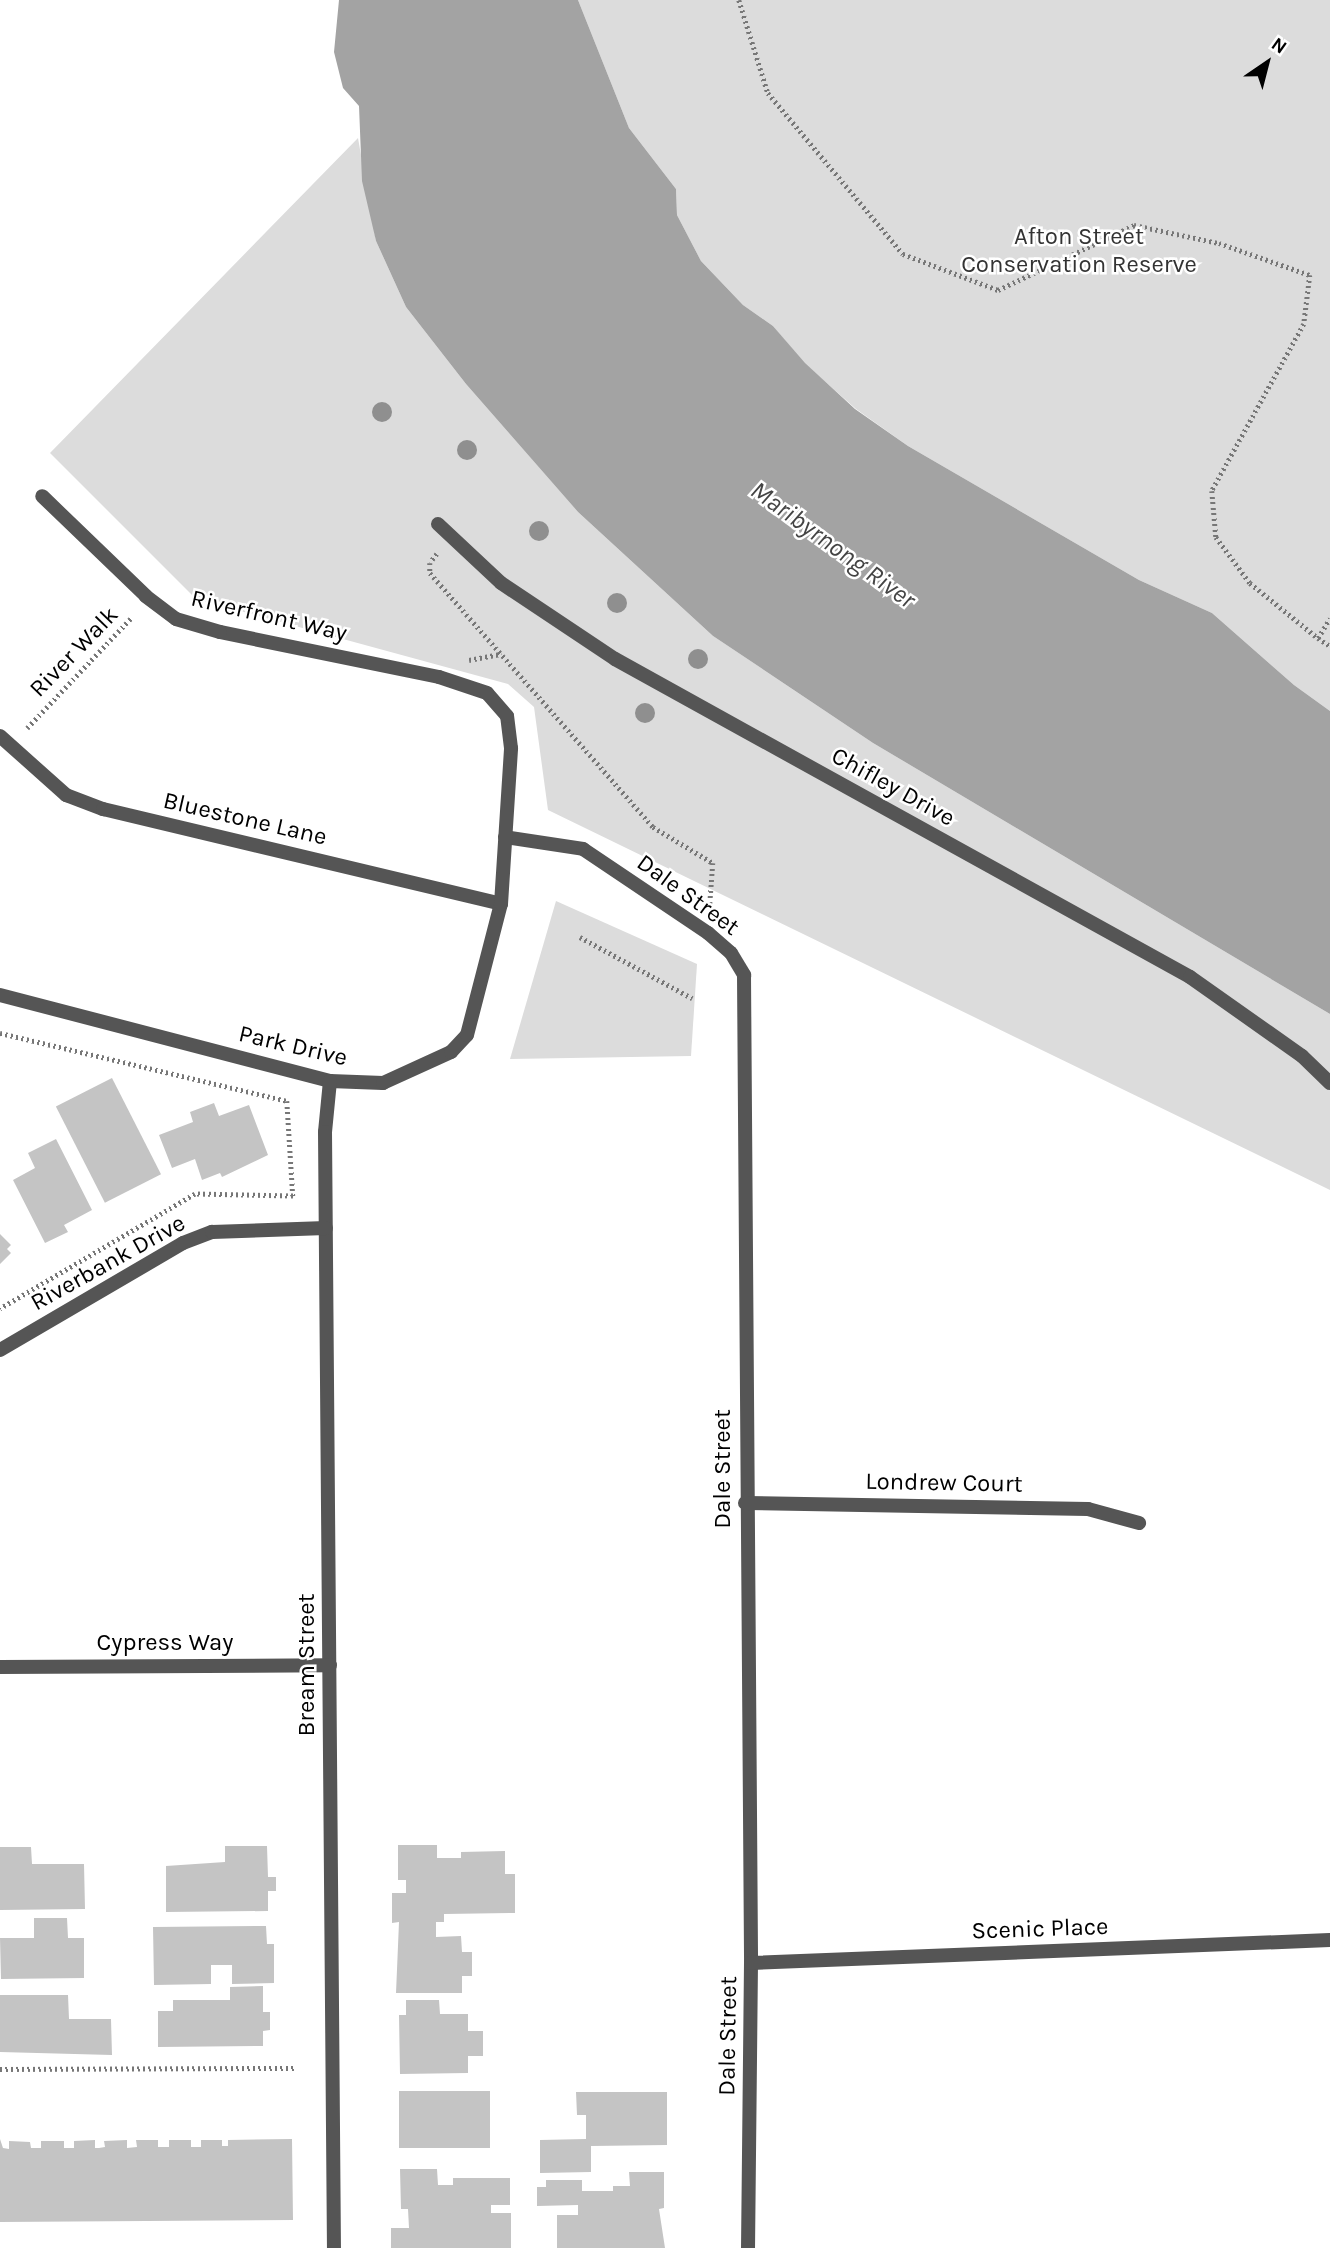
<!DOCTYPE html>
<style>
body{margin:0}
#map{position:relative;width:1330px;height:2248px;overflow:hidden;background:#fff;font-family:Karla,sans-serif}
div>[style]{position:absolute}
[style*='--x']{left:calc(var(--x)*1px);top:calc(var(--y)*1px);width:calc(var(--w)*1px);rotate:calc(var(--a)*1deg)}
.green>*{inset:0;background:#dcdcdc}
.water>*{inset:0;background:#a3a3a3}
.building>*{inset:0;background:#c4c4c4;transform-origin:0 0}
.path>*{height:4.5px;margin-top:-2.25px;transform-origin:0;background:repeating-linear-gradient(90deg,#777 0 2px,transparent 0 5.5px)}
.lane>*{height:14px;margin:-7px;padding:0 7px;transform-origin:7px;border-radius:7px;background:#555}
.street>*{height:14px;margin:-7px;padding:0 7px;transform-origin:7px;border-radius:7px;background:#555}
.trees>*{width:20px;height:20px;margin:-10px;border-radius:50%;background:#8f8f8f}
span{translate:-50% -50%;white-space:nowrap;text-align:center;line-height:1.15;-webkit-text-stroke:5px #fff;paint-order:stroke}
.park-label{font-size:24px;color:#333}
.street-label{font-size:24px;color:#000}
.water-label{font-size:26px;color:#444;font-style:italic}
.north{position:absolute;left:1232px;top:28px;width:70px;height:70px;-webkit-text-stroke:5px #fff;paint-order:stroke;rotate:35deg;font-size:19px;font-weight:700;line-height:28px;text-align:center;color:#000}
.north::after{content:'';display:block;margin:auto;width:24px;height:32px;background:#000;clip-path:polygon(50% 0,100% 100%,50% 72%,0 100%)}
</style>
<div id="map">
<div class="green">
<i style="clip-path:polygon(578px 0,1330px 0,1330px 711px,1294px 685px,1212px 613px,1139px 580px,908px 446px,856px 409px,804px 363px,773px 326px,743px 305px,701px 261px,677px 215px,676px 189px,629px 128px)"></i>
<i style="clip-path:polygon(358px 138px,376px 241px,406px 307px,466px 384px,578px 512px,713px 636px,873px 743px,1330px 1014px,1330px 1190px,548px 810px,534px 707px,508px 684px,196px 599px,50px 453px)"></i>
<i style="clip-path:polygon(556px 901px,697px 964px,691px 1056px,510px 1059px)"></i>
</div>
<div class="water">
<i style="clip-path:polygon(339px 0,578px 0,629px 128px,676px 189px,677px 215px,701px 261px,743px 305px,773px 326px,805px 363px,855px 409px,908px 446px,1139px 580px,1212px 613px,1294px 685px,1330px 711px,1330px 1014px,873px 743px,713px 636px,578px 512px,466px 384px,406px 307px,376px 241px,362px 181px,359px 106px,343px 88px,334px 52px)"></i>
</div>
<div class="building">
<i style="left:112px;top:1078px;width:108px;height:63px;rotate:63deg"></i>
<i style="clip-path:polygon(214px 1103px,219px 1116px,249px 1105px,268px 1155px,222px 1177px,220px 1173px,202px 1180px,195px 1159px,172px 1168px,159px 1135px,193px 1122px,190px 1112px)"></i>
<i style="clip-path:polygon(56px 1139px,92px 1210px,64px 1225px,68px 1232px,45px 1243px,13px 1180px,35px 1168px,28px 1153px)"></i>
<i style="clip-path:polygon(0 1234px,11px 1245px,7px 1249px,11px 1253px,0 1264px)"></i>
<i style="clip-path:polygon(398px 1845px,437px 1845px,437px 1858px,461px 1858px,461px 1852px,505px 1851px,505px 1874px,515px 1874px,515px 1913px,444px 1914px,444px 1922px,436px 1922px,436px 1937px,461px 1936px,462px 1952px,472px 1952px,472px 1976px,462px 1976px,462px 1993px,396px 1993px,399px 1922px,392px 1923px,392px 1893px,406px 1893px,406px 1880px,398px 1880px)"></i>
<i style="clip-path:polygon(225px 1846px,267px 1846px,268px 1877px,276px 1877px,276px 1891px,268px 1891px,268px 1911px,166px 1912px,166px 1866px,225px 1862px)"></i>
<i style="clip-path:polygon(0 1847px,31px 1847px,32px 1864px,84px 1864px,85px 1909px,0 1910px)"></i>
<i style="clip-path:polygon(34px 1918px,67px 1918px,68px 1938px,84px 1938px,84px 1978px,1px 1979px,0 1938px,34px 1938px)"></i>
<i style="clip-path:polygon(266px 1926px,267px 1944px,274px 1944px,274px 1983px,232px 1984px,232px 1965px,211px 1965px,211px 1984px,154px 1985px,153px 1927px)"></i>
<i style="clip-path:polygon(263px 1986px,263px 2012px,270px 2012px,270px 2030px,263px 2031px,263px 2046px,158px 2047px,158px 2011px,173px 2011px,173px 2000px,230px 2000px,230px 1987px)"></i>
<i style="clip-path:polygon(0 1995px,68px 1995px,69px 2019px,111px 2019px,112px 2055px,0 2052px)"></i>
<i style="clip-path:polygon(406px 2000px,439px 2000px,440px 2014px,468px 2014px,468px 2031px,483px 2031px,483px 2056px,468px 2056px,468px 2073px,400px 2074px,399px 2015px,406px 2015px)"></i>
<i style="left:490px;top:2091px;width:57px;height:91px;rotate:90deg"></i>
<i style="clip-path:polygon(576px 2092px,667px 2092px,667px 2145px,591px 2146px,591px 2172px,540px 2173px,540px 2140px,586px 2139px,586px 2115px,577px 2115px)"></i>
<i style="clip-path:polygon(0 2139px,3px 2148px,9px 2149px,9px 2141px,30px 2142px,31px 2148px,41px 2148px,41px 2141px,64px 2141px,64px 2148px,74px 2148px,74px 2141px,95px 2140px,95px 2148px,99px 2148px,105px 2147px,104px 2141px,127px 2140px,127px 2148px,137px 2147px,136px 2140px,158px 2140px,158px 2147px,169px 2147px,169px 2140px,191px 2140px,191px 2147px,201px 2147px,201px 2140px,222px 2140px,222px 2146px,228px 2146px,228px 2140px,292px 2139px,293px 2220px,0 2222px)"></i>
<i style="clip-path:polygon(400px 2169px,437px 2169px,438px 2185px,453px 2185px,453px 2178px,510px 2178px,510px 2205px,491px 2205px,491px 2213px,511px 2213px,511px 2248px,391px 2248px,391px 2228px,409px 2228px,408px 2209px,401px 2209px)"></i>
<i style="clip-path:polygon(629px 2172px,664px 2172px,664px 2208px,659px 2209px,665px 2248px,557px 2248px,557px 2215px,578px 2215px,578px 2205px,537px 2206px,537px 2187px,546px 2187px,546px 2180px,582px 2180px,582px 2191px,613px 2191px,613px 2186px,630px 2186px)"></i>
</div>
<div class="path">
<i style="--x:739;--y:0;--w:97;--a:72.7"></i>
<i style="--x:768;--y:93;--w:210;--a:50"></i>
<i style="--x:903;--y:254;--w:102;--a:20.8"></i>
<i style="--x:998;--y:290;--w:151;--a:-25.5"></i>
<i style="--x:1134;--y:225;--w:87;--a:12"></i>
<i style="--x:1219;--y:243;--w:96;--a:19.4"></i>
<i style="--x:1310;--y:275;--w:49;--a:97"></i>
<i style="--x:1304;--y:324;--w:191;--a:118.9"></i>
<i style="--x:1212;--y:491;--w:46;--a:85"></i>
<i style="--x:1216;--y:537;--w:57;--a:53.5"></i>
<i style="--x:1250;--y:583;--w:87;--a:39"></i>
<i style="--x:1318;--y:638;--w:23;--a:-59"></i>
<i style="--x:437;--y:554;--w:11;--a:128"></i>
<i style="--x:430;--y:563;--w:10;--a:90"></i>
<i style="--x:430;--y:573;--w:338;--a:48.7"></i>
<i style="--x:653;--y:827;--w:70;--a:31"></i>
<i style="--x:713;--y:863;--w:41;--a:94.2"></i>
<i style="--x:1318;--y:638;--w:14;--a:34"></i>
<i style="--x:469;--y:660;--w:33;--a:-11"></i>
<i style="--x:27;--y:728;--w:153;--a:-46.6"></i>
<i style="--x:580;--y:937;--w:128;--a:28.6"></i>
<i style="--x:0;--y:1033;--w:295;--a:13.3"></i>
<i style="--x:287;--y:1101;--w:95;--a:86.4"></i>
<i style="--x:293;--y:1196;--w:98;--a:-178.8"></i>
<i style="--x:195;--y:1194;--w:226;--a:149.5"></i>
<i style="--x:0;--y:2069;--w:295;--a:-0.2"></i>
</div>
<div class="lane">
<i style="--x:0;--y:736;--w:89;--a:41.8"></i>
<i style="--x:66;--y:795;--w:40;--a:21"></i>
<i style="--x:103;--y:809;--w:409;--a:13.4"></i>
</div>
<div class="street">
<i style="--x:438;--y:524;--w:86;--a:43.1"></i>
<i style="--x:501;--y:583;--w:137;--a:33.7"></i>
<i style="--x:615;--y:659;--w:657;--a:28.94"></i>
<i style="--x:1190;--y:977;--w:137;--a:35.2"></i>
<i style="--x:1302;--y:1056;--w:39;--a:44"></i>
<i style="--x:505;--y:837;--w:79;--a:8.7"></i>
<i style="--x:583;--y:849;--w:151;--a:33.9"></i>
<i style="--x:708;--y:933;--w:30;--a:41"></i>
<i style="--x:731;--y:953;--w:26;--a:59"></i>
<i style="--x:744;--y:975;--w:988;--a:89.59"></i>
<i style="--x:751;--y:1963;--w:285;--a:90.6"></i>
<i style="--x:0;--y:995;--w:341;--a:14.6"></i>
<i style="--x:330;--y:1081;--w:53;--a:2.2"></i>
<i style="--x:383;--y:1083;--w:75;--a:-24.5"></i>
<i style="--x:451;--y:1052;--w:23;--a:-47"></i>
<i style="--x:467;--y:1035;--w:135;--a:-75.5"></i>
<i style="--x:501;--y:904;--w:156;--a:-86.3"></i>
<i style="--x:511;--y:748;--w:32;--a:-97"></i>
<i style="--x:507;--y:716;--w:30;--a:-131"></i>
<i style="--x:487;--y:693;--w:51;--a:-161.6"></i>
<i style="--x:439;--y:677;--w:224;--a:-168.4"></i>
<i style="--x:220;--y:632;--w:46;--a:-163.5"></i>
<i style="--x:176;--y:619;--w:38;--a:-143"></i>
<i style="--x:146;--y:596;--w:144;--a:-136.1"></i>
<i style="--x:330;--y:1081;--w:51;--a:95.6"></i>
<i style="--x:325;--y:1132;--w:1116;--a:89.54"></i>
<i style="--x:0;--y:1350;--w:212;--a:-30.3"></i>
<i style="--x:183;--y:1243;--w:31;--a:-21"></i>
<i style="--x:212;--y:1232;--w:114;--a:-2"></i>
<i style="--x:745;--y:1503;--w:343;--a:1"></i>
<i style="--x:1088;--y:1509;--w:53;--a:15.4"></i>
<i style="--x:0;--y:1667;--w:330;--a:-0.3"></i>
<i style="--x:751;--y:1963;--w:579;--a:-2.27"></i>
</div>
<div class="trees">
<i style="left:382px;top:412px"></i>
<i style="left:467px;top:450px"></i>
<i style="left:539px;top:531px"></i>
<i style="left:617px;top:603px"></i>
<i style="left:698px;top:659px"></i>
<i style="left:645px;top:713px"></i>
</div>
<div class="park-label">
<span style="left:1079px;top:251px">Afton Street<br>Conservation Reserve</span>
</div>
<div class="street-label">
<span style="left:269px;top:616px;rotate:13deg">Riverfront Way</span>
<span style="left:74px;top:652px;rotate:-46deg">River Walk</span>
<span style="left:893px;top:787px;rotate:29deg">Chifley Drive</span>
<span style="left:245px;top:819px;rotate:13deg">Bluestone Lane</span>
<span style="left:688px;top:895px;rotate:36deg">Dale Street</span>
<span style="left:293px;top:1046px;rotate:13deg">Park Drive</span>
<span style="left:108px;top:1263px;rotate:-29deg">Riverbank Drive</span>
<span style="left:723px;top:1469px;rotate:-90deg">Dale Street</span>
<span style="left:944px;top:1483px;rotate:1deg">Londrew Court</span>
<span style="left:165px;top:1643px">Cypress Way</span>
<span style="left:307px;top:1665px;rotate:-90deg">Bream Street</span>
<span style="left:1040px;top:1929px;rotate:-2deg">Scenic Place</span>
<span style="left:728px;top:2036px;rotate:-89deg">Dale Street</span>
</div>
<div class="water-label">
<span style="left:833px;top:545px;rotate:36deg">Maribyrnong River</span>
</div>
<div class="north">N</div>
</div>
